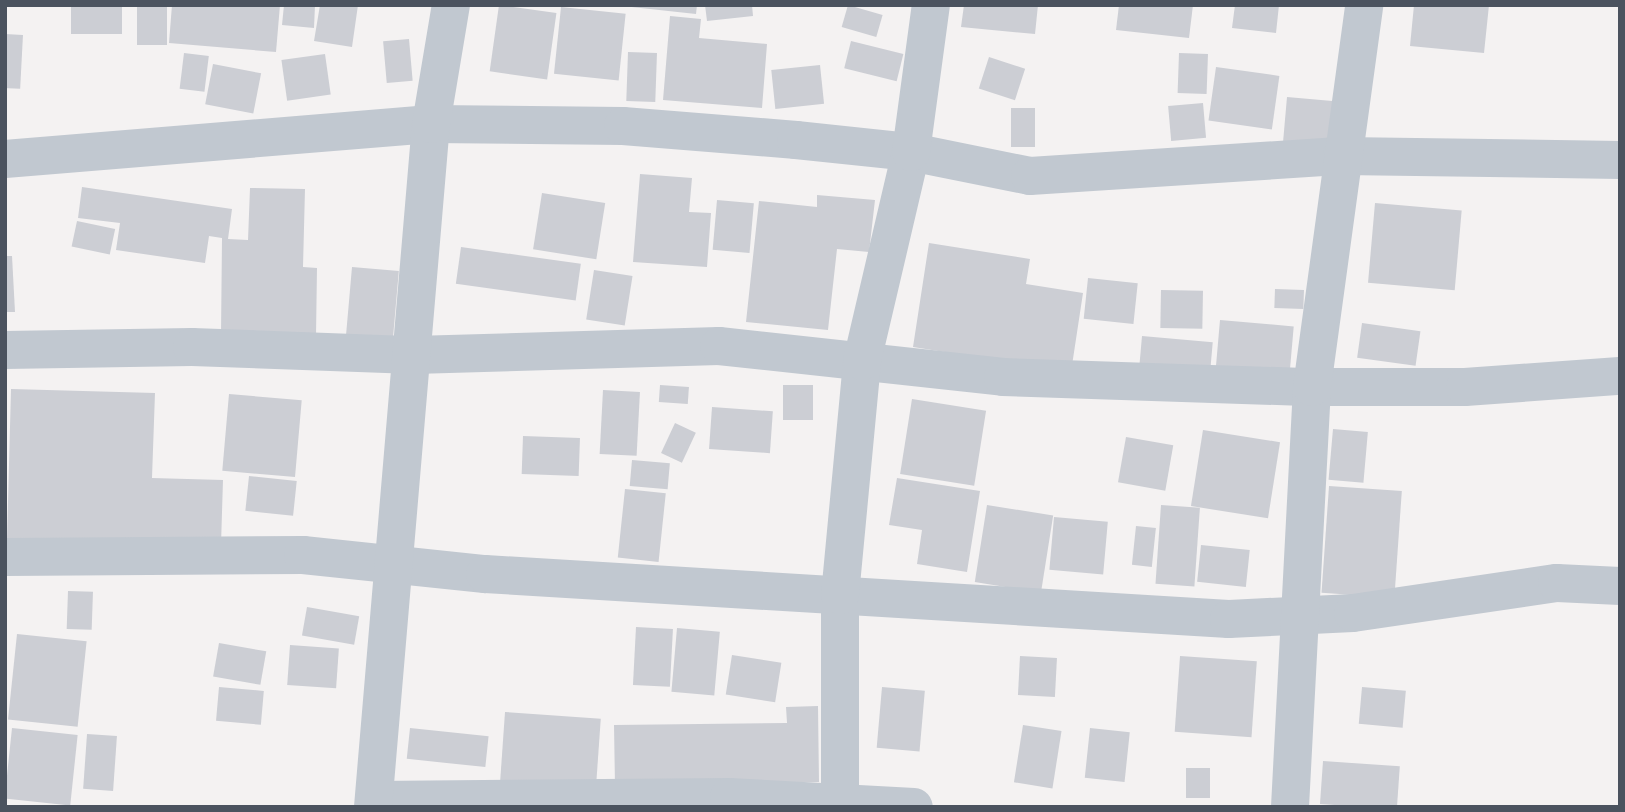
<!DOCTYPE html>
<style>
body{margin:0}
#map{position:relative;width:1625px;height:812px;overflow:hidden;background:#f4f2f2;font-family:"Public Sans",sans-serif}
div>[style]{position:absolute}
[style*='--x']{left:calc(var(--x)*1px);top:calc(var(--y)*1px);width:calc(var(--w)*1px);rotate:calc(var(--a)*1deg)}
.building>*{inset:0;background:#ccced4;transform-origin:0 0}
.minor>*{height:38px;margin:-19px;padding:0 19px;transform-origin:19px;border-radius:19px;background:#c1c8d0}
span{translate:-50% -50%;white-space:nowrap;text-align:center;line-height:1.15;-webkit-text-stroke:7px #fff;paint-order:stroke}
.frame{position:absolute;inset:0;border:7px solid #4b535f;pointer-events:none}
</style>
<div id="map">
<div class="building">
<i style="left:71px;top:5px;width:51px;height:29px"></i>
<i style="left:137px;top:5px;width:30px;height:40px"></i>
<i style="clip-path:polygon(172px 5px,280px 5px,276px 52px,169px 43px)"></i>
<i style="clip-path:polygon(284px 5px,315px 5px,314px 28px,282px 25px)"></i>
<i style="clip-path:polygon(320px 5px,358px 5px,352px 47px,314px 41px)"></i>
<i style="left:499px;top:5px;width:58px;height:67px;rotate:8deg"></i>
<i style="clip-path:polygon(613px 5px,697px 5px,696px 14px)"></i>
<i style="clip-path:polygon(705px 5px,752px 5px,753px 16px,707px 21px)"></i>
<i style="left:848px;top:5px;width:36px;height:23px;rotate:16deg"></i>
<i style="clip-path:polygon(964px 5px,1038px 5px,1035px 34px,961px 27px)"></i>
<i style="clip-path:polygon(1119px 5px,1193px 5px,1189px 38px,1116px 30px)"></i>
<i style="clip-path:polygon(1235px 5px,1279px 5px,1276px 33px,1232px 28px)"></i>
<i style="clip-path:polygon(1414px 5px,1489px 5px,1484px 53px,1410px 46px)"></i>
<i style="left:561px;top:7px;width:65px;height:67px;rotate:6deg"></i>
<i style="clip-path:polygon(670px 16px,701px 19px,699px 38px,767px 44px,762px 108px,663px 100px)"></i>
<i style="left:5px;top:34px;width:18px;height:54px;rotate:3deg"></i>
<i style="left:409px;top:39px;width:42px;height:26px;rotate:85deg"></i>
<i style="left:851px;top:41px;width:54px;height:28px;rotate:14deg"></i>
<i style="left:628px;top:52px;width:29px;height:49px;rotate:2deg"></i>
<i style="left:184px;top:53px;width:25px;height:36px;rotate:7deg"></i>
<i style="left:1179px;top:53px;width:29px;height:40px;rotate:2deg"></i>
<i style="left:325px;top:54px;width:41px;height:44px;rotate:82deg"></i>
<i style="left:989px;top:57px;width:38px;height:33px;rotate:18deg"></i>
<i style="left:213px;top:64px;width:49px;height:41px;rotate:11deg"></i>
<i style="left:820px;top:65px;width:39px;height:49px;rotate:84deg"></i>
<i style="left:1216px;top:67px;width:64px;height:54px;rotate:8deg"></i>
<i style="left:1287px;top:97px;width:54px;height:47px;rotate:5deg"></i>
<i style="left:1203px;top:103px;width:35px;height:35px;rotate:85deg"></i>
<i style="left:1011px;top:108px;width:24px;height:39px"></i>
<i style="clip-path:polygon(640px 174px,692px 178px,689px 212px,711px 213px,707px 267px,633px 262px)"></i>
<i style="clip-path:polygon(82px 187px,232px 209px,228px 239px,248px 240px,250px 188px,305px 189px,303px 267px,317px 268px,316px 336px,221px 335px,222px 238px,209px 236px,205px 263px,116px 250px,120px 223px,78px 218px)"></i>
<i style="left:542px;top:193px;width:64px;height:57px;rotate:9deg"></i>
<i style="clip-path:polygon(817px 195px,875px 200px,869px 252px,837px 249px,828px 330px,746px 322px,759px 201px,817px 207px)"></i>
<i style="left:717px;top:200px;width:37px;height:50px;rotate:5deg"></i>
<i style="left:1375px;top:203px;width:87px;height:80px;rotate:5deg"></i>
<i style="left:77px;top:221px;width:39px;height:26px;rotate:12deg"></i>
<i style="clip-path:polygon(929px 243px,1030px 259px,1026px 284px,1083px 293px,1071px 372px,913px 347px)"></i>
<i style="left:461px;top:247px;width:121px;height:37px;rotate:8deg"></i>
<i style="clip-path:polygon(5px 256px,12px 256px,15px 312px,5px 312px)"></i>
<i style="left:352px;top:267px;width:47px;height:68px;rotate:5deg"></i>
<i style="left:594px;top:270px;width:39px;height:50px;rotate:9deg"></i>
<i style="left:1088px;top:278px;width:50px;height:41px;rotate:6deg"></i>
<i style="left:1275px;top:289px;width:29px;height:19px;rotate:2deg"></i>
<i style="left:1161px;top:290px;width:42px;height:38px;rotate:1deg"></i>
<i style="left:1220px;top:320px;width:74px;height:50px;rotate:5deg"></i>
<i style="left:1362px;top:323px;width:59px;height:35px;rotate:8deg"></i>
<i style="left:1142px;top:336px;width:71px;height:36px;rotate:5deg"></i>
<i style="left:660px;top:385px;width:29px;height:17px;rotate:4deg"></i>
<i style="left:813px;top:385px;width:35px;height:30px;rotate:90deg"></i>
<i style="clip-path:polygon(11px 389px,155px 393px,152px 478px,223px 480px,221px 545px,7px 540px)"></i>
<i style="left:603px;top:390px;width:37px;height:64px;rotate:3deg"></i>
<i style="left:229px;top:394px;width:73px;height:77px;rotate:5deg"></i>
<i style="left:912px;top:399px;width:75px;height:76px;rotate:9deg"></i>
<i style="left:712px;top:407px;width:61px;height:42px;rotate:4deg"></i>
<i style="left:675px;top:423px;width:23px;height:33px;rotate:25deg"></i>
<i style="left:1333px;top:429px;width:35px;height:51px;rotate:5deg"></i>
<i style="left:1203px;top:430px;width:78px;height:77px;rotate:9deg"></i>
<i style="left:523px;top:436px;width:57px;height:38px;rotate:2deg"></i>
<i style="left:1126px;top:437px;width:48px;height:46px;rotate:10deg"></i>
<i style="left:632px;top:460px;width:38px;height:26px;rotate:5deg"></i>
<i style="left:249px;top:476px;width:48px;height:35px;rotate:6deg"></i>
<i style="clip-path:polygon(897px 478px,980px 491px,967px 572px,917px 564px,922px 530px,889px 525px)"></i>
<i style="left:1329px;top:486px;width:73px;height:107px;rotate:4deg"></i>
<i style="left:625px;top:489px;width:41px;height:69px;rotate:6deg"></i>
<i style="left:987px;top:505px;width:67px;height:78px;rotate:9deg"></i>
<i style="left:1161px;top:505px;width:39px;height:79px;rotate:4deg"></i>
<i style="left:1054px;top:517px;width:54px;height:53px;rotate:5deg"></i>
<i style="left:1136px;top:526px;width:20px;height:39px;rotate:6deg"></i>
<i style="left:1201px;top:545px;width:49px;height:37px;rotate:6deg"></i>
<i style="left:68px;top:591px;width:25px;height:38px;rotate:2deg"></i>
<i style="left:307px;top:607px;width:53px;height:29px;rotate:10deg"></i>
<i style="left:636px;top:627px;width:37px;height:58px;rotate:3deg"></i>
<i style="left:677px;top:628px;width:43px;height:64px;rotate:5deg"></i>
<i style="left:17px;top:634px;width:70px;height:86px;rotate:6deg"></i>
<i style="left:219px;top:643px;width:48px;height:34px;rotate:10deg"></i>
<i style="left:290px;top:645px;width:49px;height:40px;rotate:4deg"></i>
<i style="left:732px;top:655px;width:50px;height:40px;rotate:9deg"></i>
<i style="left:1020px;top:656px;width:37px;height:39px;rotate:3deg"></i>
<i style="left:1180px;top:656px;width:77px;height:76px;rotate:4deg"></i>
<i style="left:219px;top:687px;width:45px;height:34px;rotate:5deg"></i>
<i style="left:882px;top:687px;width:43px;height:61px;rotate:5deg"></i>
<i style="left:1362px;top:687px;width:44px;height:37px;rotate:5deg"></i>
<i style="clip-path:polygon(818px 706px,819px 782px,615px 786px,614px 725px,787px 723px,786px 707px)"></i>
<i style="left:505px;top:712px;width:96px;height:69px;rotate:4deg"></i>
<i style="left:1023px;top:725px;width:39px;height:58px;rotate:9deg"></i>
<i style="left:12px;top:728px;width:66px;height:71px;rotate:6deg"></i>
<i style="left:410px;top:728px;width:79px;height:31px;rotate:6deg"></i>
<i style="left:1090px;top:728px;width:40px;height:50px;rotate:6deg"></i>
<i style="left:87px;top:734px;width:30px;height:55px;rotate:4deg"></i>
<i style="left:1323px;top:761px;width:77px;height:43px;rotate:4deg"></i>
<i style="left:1186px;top:768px;width:24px;height:30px"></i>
</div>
<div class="minor">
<i style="--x:5;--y:159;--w:427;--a:-4.7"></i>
<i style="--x:431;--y:124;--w:192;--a:0.6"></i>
<i style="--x:623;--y:126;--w:174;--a:4.6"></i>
<i style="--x:796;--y:140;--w:116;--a:6"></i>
<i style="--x:911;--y:152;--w:121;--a:11.4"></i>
<i style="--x:1030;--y:176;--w:313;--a:-3.7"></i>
<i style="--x:1342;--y:156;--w:278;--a:0.8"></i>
<i style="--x:5;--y:350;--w:187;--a:-0.9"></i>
<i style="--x:192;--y:347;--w:222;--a:2.1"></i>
<i style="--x:414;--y:355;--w:305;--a:-1.7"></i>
<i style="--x:719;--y:346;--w:286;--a:6.2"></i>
<i style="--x:1003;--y:377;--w:309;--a:1.9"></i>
<i style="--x:1312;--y:387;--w:153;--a:0"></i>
<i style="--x:1465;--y:387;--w:155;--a:-4.1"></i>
<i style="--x:5;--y:557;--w:298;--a:-0.4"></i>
<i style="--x:303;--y:555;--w:183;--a:6"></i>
<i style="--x:485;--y:574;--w:745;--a:3.46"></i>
<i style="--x:1229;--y:619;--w:124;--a:-2.8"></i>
<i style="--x:1353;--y:613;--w:206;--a:-8.4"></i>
<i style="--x:1557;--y:583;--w:63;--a:2.7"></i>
<i style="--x:375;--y:800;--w:354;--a:-0.5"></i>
<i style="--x:729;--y:797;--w:185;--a:3.1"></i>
<i style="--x:840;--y:804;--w:209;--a:-90"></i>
<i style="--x:840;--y:595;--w:235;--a:-84.6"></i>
<i style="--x:862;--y:361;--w:215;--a:-76.8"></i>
<i style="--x:911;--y:152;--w:148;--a:-82.3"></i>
<i style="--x:373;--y:807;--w:685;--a:-85.15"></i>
<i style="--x:431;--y:124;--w:121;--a:-80.5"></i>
<i style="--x:1290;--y:807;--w:421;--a:-87"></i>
<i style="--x:1312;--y:387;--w:386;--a:-82.2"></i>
</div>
<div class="frame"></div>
</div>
